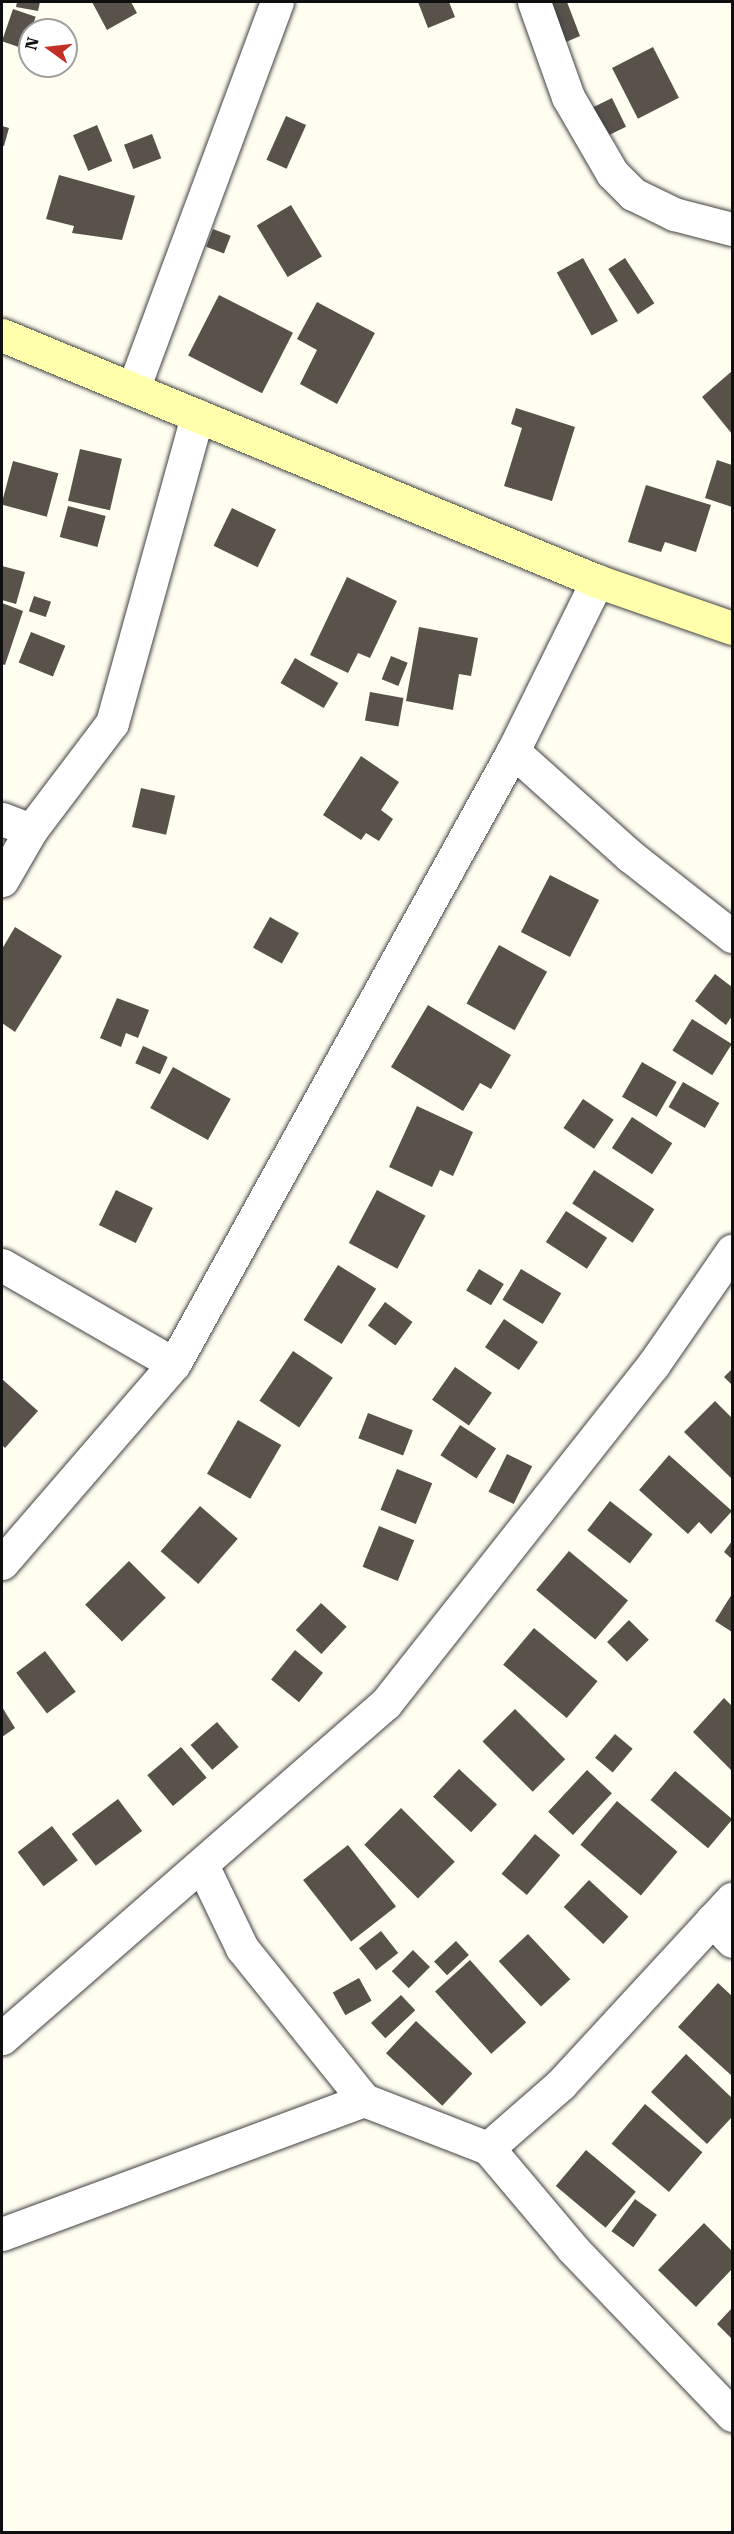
<!DOCTYPE html>
<style>
body{margin:0}
#map{position:relative;width:734px;height:2534px;overflow:hidden;background:#fffef1;font-family:"Roboto Serif",serif}
div>[style]{position:absolute}
[style*='--x']{left:calc(var(--x)*1px);top:calc(var(--y)*1px);width:calc(var(--w)*1px);rotate:calc(var(--a)*1deg)}
.building>*{inset:0;background:#58524b;transform-origin:0 0}
.roads{filter:drop-shadow(0 0 2px #424242) drop-shadow(0 0 2px #424242)}
.street>*{height:33px;margin:-16.5px;padding:0 16.5px;transform-origin:16.5px;border-radius:16.5px;background:#fff}
.secondary>*{height:33px;margin:-16.5px;padding:0 16.5px;transform-origin:16.5px;border-radius:16.5px;background:#ffffac}
span{translate:-50% -50%;white-space:nowrap;text-align:center;line-height:1.15;-webkit-text-stroke:6px #fff;paint-order:stroke}
.frame{position:absolute;inset:0;border:3px solid #0f0f0f;pointer-events:none}
.north{position:absolute;left:18px;top:18px;width:60px;height:60px;box-sizing:border-box;background:#fff;border:2px solid #9f9f9f;border-radius:50%;rotate:285deg;font-size:16px;font-weight:700;line-height:24px;text-align:center;color:#0f0f0f}
.north::after{content:'';display:block;margin:auto;width:21px;height:27px;background:#c12f25;clip-path:polygon(50% 0,100% 100%,50% 72%,0 100%)}
</style>
<div id="map">
<div class="building">
<i style="clip-path:polygon(17px 2px,40px 2px,38px 11px,16px 7px)"></i>
<i style="clip-path:polygon(92px 2px,131px 2px,137px 13px,107px 30px)"></i>
<i style="clip-path:polygon(418px 2px,449px 2px,455px 17px,428px 28px)"></i>
<i style="clip-path:polygon(551px 2px,567px 2px,580px 36px,566px 42px)"></i>
<i style="left:13px;top:9px;width:24px;height:34px;rotate:19deg"></i>
<i style="left:653px;top:47px;width:57px;height:46px;rotate:63deg"></i>
<i style="left:612px;top:98px;width:32px;height:25px;rotate:64deg"></i>
<i style="left:286px;top:116px;width:22px;height:48px;rotate:24deg"></i>
<i style="left:97px;top:125px;width:39px;height:26px;rotate:67deg"></i>
<i style="clip-path:polygon(2px 126px,9px 128px,4px 146px,2px 146px)"></i>
<i style="left:152px;top:134px;width:26px;height:30px;rotate:69deg"></i>
<i style="clip-path:polygon(59px 175px,135px 196px,122px 240px,72px 233px,74px 226px,46px 219px)"></i>
<i style="left:291px;top:205px;width:60px;height:40px;rotate:59deg"></i>
<i style="left:213px;top:229px;width:19px;height:19px;rotate:21deg"></i>
<i style="left:583px;top:258px;width:72px;height:30px;rotate:61deg"></i>
<i style="left:625px;top:258px;width:54px;height:20px;rotate:57deg"></i>
<i style="left:219px;top:295px;width:83px;height:68px;rotate:27deg"></i>
<i style="clip-path:polygon(317px 302px,375px 333px,337px 404px,300px 384px,317px 350px,297px 339px)"></i>
<i style="clip-path:polygon(732px 371px,732px 434px,702px 397px)"></i>
<i style="clip-path:polygon(516px 408px,575px 427px,552px 501px,504px 486px,522px 428px,511px 424px)"></i>
<i style="left:80px;top:449px;width:43px;height:53px;rotate:13deg"></i>
<i style="clip-path:polygon(717px 460px,732px 465px,732px 507px,705px 498px)"></i>
<i style="left:13px;top:461px;width:47px;height:45px;rotate:15deg"></i>
<i style="clip-path:polygon(646px 485px,711px 505px,696px 552px,665px 542px,661px 552px,628px 542px)"></i>
<i style="left:68px;top:506px;width:39px;height:32px;rotate:15deg"></i>
<i style="left:232px;top:508px;width:49px;height:42px;rotate:26deg"></i>
<i style="clip-path:polygon(2px 566px,25px 572px,16px 604px,2px 600px)"></i>
<i style="clip-path:polygon(347px 577px,397px 601px,370px 658px,358px 653px,348px 673px,310px 655px)"></i>
<i style="left:34px;top:596px;width:18px;height:16px;rotate:19deg"></i>
<i style="clip-path:polygon(2px 603px,23px 611px,5px 665px,2px 664px)"></i>
<i style="clip-path:polygon(419px 627px,478px 638px,471px 676px,459px 674px,453px 710px,406px 701px)"></i>
<i style="left:31px;top:632px;width:37px;height:33px;rotate:22deg"></i>
<i style="left:391px;top:656px;width:18px;height:25px;rotate:22deg"></i>
<i style="left:295px;top:658px;width:50px;height:29px;rotate:30deg"></i>
<i style="left:370px;top:692px;width:34px;height:29px;rotate:10deg"></i>
<i style="clip-path:polygon(361px 756px,399px 782px,381px 810px,393px 819px,379px 841px,366px 833px,361px 840px,323px 815px)"></i>
<i style="left:141px;top:788px;width:35px;height:40px;rotate:13deg"></i>
<i style="left:550px;top:875px;width:55px;height:64px;rotate:27deg"></i>
<i style="left:270px;top:917px;width:33px;height:35px;rotate:29deg"></i>
<i style="clip-path:polygon(15px 927px,62px 956px,15px 1032px,2px 1023px,2px 949px)"></i>
<i style="left:499px;top:945px;width:55px;height:67px;rotate:29deg"></i>
<i style="clip-path:polygon(715px 974px,732px 987px,732px 1016px,726px 1025px,695px 1001px)"></i>
<i style="clip-path:polygon(117px 998px,149px 1010px,138px 1038px,126px 1033px,121px 1047px,100px 1038px)"></i>
<i style="clip-path:polygon(428px 1005px,511px 1055px,491px 1089px,480px 1083px,463px 1111px,391px 1067px)"></i>
<i style="left:692px;top:1019px;width:47px;height:37px;rotate:32deg"></i>
<i style="left:143px;top:1046px;width:27px;height:19px;rotate:24deg"></i>
<i style="left:642px;top:1062px;width:40px;height:40px;rotate:30deg"></i>
<i style="left:173px;top:1067px;width:66px;height:47px;rotate:29deg"></i>
<i style="left:683px;top:1082px;width:42px;height:29px;rotate:30deg"></i>
<i style="left:583px;top:1099px;width:37px;height:35px;rotate:34deg"></i>
<i style="clip-path:polygon(417px 1106px,473px 1132px,453px 1176px,440px 1170px,432px 1187px,389px 1167px)"></i>
<i style="left:632px;top:1117px;width:48px;height:37px;rotate:33deg"></i>
<i style="left:594px;top:1170px;width:72px;height:40px;rotate:33deg"></i>
<i style="left:116px;top:1190px;width:41px;height:39px;rotate:26deg"></i>
<i style="left:377px;top:1190px;width:55px;height:60px;rotate:28deg"></i>
<i style="left:566px;top:1211px;width:49px;height:37px;rotate:33deg"></i>
<i style="left:338px;top:1265px;width:45px;height:65px;rotate:32deg"></i>
<i style="left:479px;top:1269px;width:29px;height:25px;rotate:31deg"></i>
<i style="left:521px;top:1269px;width:47px;height:36px;rotate:31deg"></i>
<i style="left:385px;top:1302px;width:34px;height:29px;rotate:36deg"></i>
<i style="left:504px;top:1319px;width:41px;height:34px;rotate:34deg"></i>
<i style="left:293px;top:1351px;width:48px;height:60px;rotate:34deg"></i>
<i style="left:455px;top:1367px;width:45px;height:40px;rotate:35deg"></i>
<i style="clip-path:polygon(732px 1369px,732px 1385px,724px 1377px)"></i>
<i style="clip-path:polygon(2px 1379px,38px 1411px,5px 1448px,2px 1445px)"></i>
<i style="clip-path:polygon(715px 1401px,732px 1418px,732px 1479px,684px 1432px)"></i>
<i style="left:368px;top:1413px;width:48px;height:27px;rotate:21deg"></i>
<i style="left:238px;top:1420px;width:50px;height:62px;rotate:30deg"></i>
<i style="left:460px;top:1425px;width:43px;height:36px;rotate:33deg"></i>
<i style="left:507px;top:1454px;width:28px;height:42px;rotate:26deg"></i>
<i style="clip-path:polygon(669px 1455px,732px 1511px,711px 1534px,699px 1522px,688px 1534px,639px 1490px)"></i>
<i style="left:397px;top:1469px;width:38px;height:44px;rotate:22deg"></i>
<i style="left:610px;top:1501px;width:54px;height:37px;rotate:38deg"></i>
<i style="left:200px;top:1506px;width:50px;height:60px;rotate:41deg"></i>
<i style="left:379px;top:1526px;width:38px;height:44px;rotate:22deg"></i>
<i style="clip-path:polygon(732px 1541px,732px 1559px,724px 1552px)"></i>
<i style="left:569px;top:1551px;width:77px;height:51px;rotate:40deg"></i>
<i style="left:129px;top:1561px;width:52px;height:62px;rotate:45deg"></i>
<i style="clip-path:polygon(732px 1594px,732px 1632px,715px 1621px)"></i>
<i style="left:321px;top:1603px;width:35px;height:37px;rotate:43deg"></i>
<i style="left:629px;top:1620px;width:28px;height:31px;rotate:45deg"></i>
<i style="left:534px;top:1628px;width:83px;height:48px;rotate:40deg"></i>
<i style="left:295px;top:1650px;width:36px;height:38px;rotate:39deg"></i>
<i style="left:45px;top:1651px;width:51px;height:36px;rotate:53deg"></i>
<i style="clip-path:polygon(724px 1698px,732px 1706px,732px 1771px,693px 1732px)"></i>
<i style="clip-path:polygon(2px 1707px,15px 1728px,2px 1737px)"></i>
<i style="left:515px;top:1709px;width:71px;height:46px;rotate:45deg"></i>
<i style="left:217px;top:1722px;width:33px;height:35px;rotate:49deg"></i>
<i style="left:615px;top:1734px;width:23px;height:31px;rotate:40deg"></i>
<i style="left:181px;top:1747px;width:40px;height:44px;rotate:50deg"></i>
<i style="left:459px;top:1769px;width:52px;height:38px;rotate:43deg"></i>
<i style="left:587px;top:1770px;width:34px;height:57px;rotate:43deg"></i>
<i style="left:675px;top:1771px;width:75px;height:38px;rotate:40deg"></i>
<i style="left:118px;top:1799px;width:40px;height:58px;rotate:53deg"></i>
<i style="left:617px;top:1801px;width:79px;height:57px;rotate:40deg"></i>
<i style="left:401px;top:1808px;width:76px;height:52px;rotate:45deg"></i>
<i style="left:52px;top:1826px;width:43px;height:43px;rotate:53deg"></i>
<i style="left:535px;top:1834px;width:33px;height:52px;rotate:40deg"></i>
<i style="left:348px;top:1845px;width:78px;height:57px;rotate:52deg"></i>
<i style="left:589px;top:1880px;width:54px;height:37px;rotate:43deg"></i>
<i style="left:381px;top:1931px;width:28px;height:28px;rotate:52deg"></i>
<i style="left:528px;top:1934px;width:62px;height:40px;rotate:47deg"></i>
<i style="left:456px;top:1941px;width:19px;height:30px;rotate:47deg"></i>
<i style="left:413px;top:1950px;width:24px;height:30px;rotate:45deg"></i>
<i style="left:470px;top:1960px;width:84px;height:47px;rotate:48deg"></i>
<i style="left:359px;top:1978px;width:26px;height:30px;rotate:61deg"></i>
<i style="clip-path:polygon(718px 1983px,732px 1996px,732px 2076px,678px 2027px)"></i>
<i style="left:401px;top:1995px;width:21px;height:41px;rotate:47deg"></i>
<i style="left:416px;top:2021px;width:77px;height:44px;rotate:43deg"></i>
<i style="clip-path:polygon(686px 2054px,732px 2098px,732px 2117px,707px 2144px,651px 2092px)"></i>
<i style="left:645px;top:2104px;width:75px;height:52px;rotate:40deg"></i>
<i style="left:586px;top:2150px;width:65px;height:47px;rotate:40deg"></i>
<i style="left:635px;top:2199px;width:27px;height:40px;rotate:36deg"></i>
<i style="clip-path:polygon(704px 2223px,732px 2251px,732px 2269px,696px 2307px,658px 2270px)"></i>
<i style="clip-path:polygon(732px 2308px,732px 2339px,717px 2324px)"></i>
</div>
<div class="roads">
<div class="street">
<i style="--x:534;--y:2;--w:101;--a:70.3"></i>
<i style="--x:568;--y:97;--w:88;--a:59.9"></i>
<i style="--x:612;--y:173;--w:30;--a:45"></i>
<i style="--x:633;--y:194;--w:46;--a:26"></i>
<i style="--x:674;--y:214;--w:60;--a:14.5"></i>
<i style="--x:133;--y:389;--w:413;--a:-69.6"></i>
<i style="--x:513;--y:751;--w:157;--a:41.9"></i>
<i style="--x:630;--y:856;--w:130;--a:38.1"></i>
<i style="--x:2;--y:819;--w:31;--a:21"></i>
<i style="--x:31;--y:830;--w:58;--a:120.1"></i>
<i style="--x:31;--y:830;--w:134;--a:-52.9"></i>
<i style="--x:112;--y:723;--w:319;--a:-74.5"></i>
<i style="--x:2;--y:1265;--w:198;--a:29.9"></i>
<i style="--x:2;--y:1563;--w:263;--a:-49.2"></i>
<i style="--x:174;--y:1364;--w:700;--a:-61.06"></i>
<i style="--x:513;--y:751;--w:190;--a:-63.7"></i>
<i style="--x:203;--y:1867;--w:90;--a:64.3"></i>
<i style="--x:242;--y:1948;--w:195;--a:51.2"></i>
<i style="--x:712;--y:1920;--w:29;--a:46"></i>
<i style="--x:2;--y:2038;--w:510;--a:-41.1"></i>
<i style="--x:386;--y:1703;--w:431;--a:-51.7"></i>
<i style="--x:653;--y:1365;--w:139;--a:-55.3"></i>
<i style="--x:488;--y:2148;--w:97;--a:-41.2"></i>
<i style="--x:561;--y:2084;--w:252;--a:-47.3"></i>
<i style="--x:2;--y:2234;--w:386;--a:-20.3"></i>
<i style="--x:364;--y:2100;--w:133;--a:21.2"></i>
<i style="--x:488;--y:2148;--w:132;--a:49.9"></i>
<i style="--x:573;--y:2249;--w:230;--a:46.2"></i>
</div>
<div class="secondary">
<i style="--x:2;--y:335;--w:644;--a:22.46"></i>
<i style="--x:597;--y:581;--w:143;--a:19.2"></i>
</div>
</div>
<div class="frame"></div>
<div class="north">N</div>
</div>
